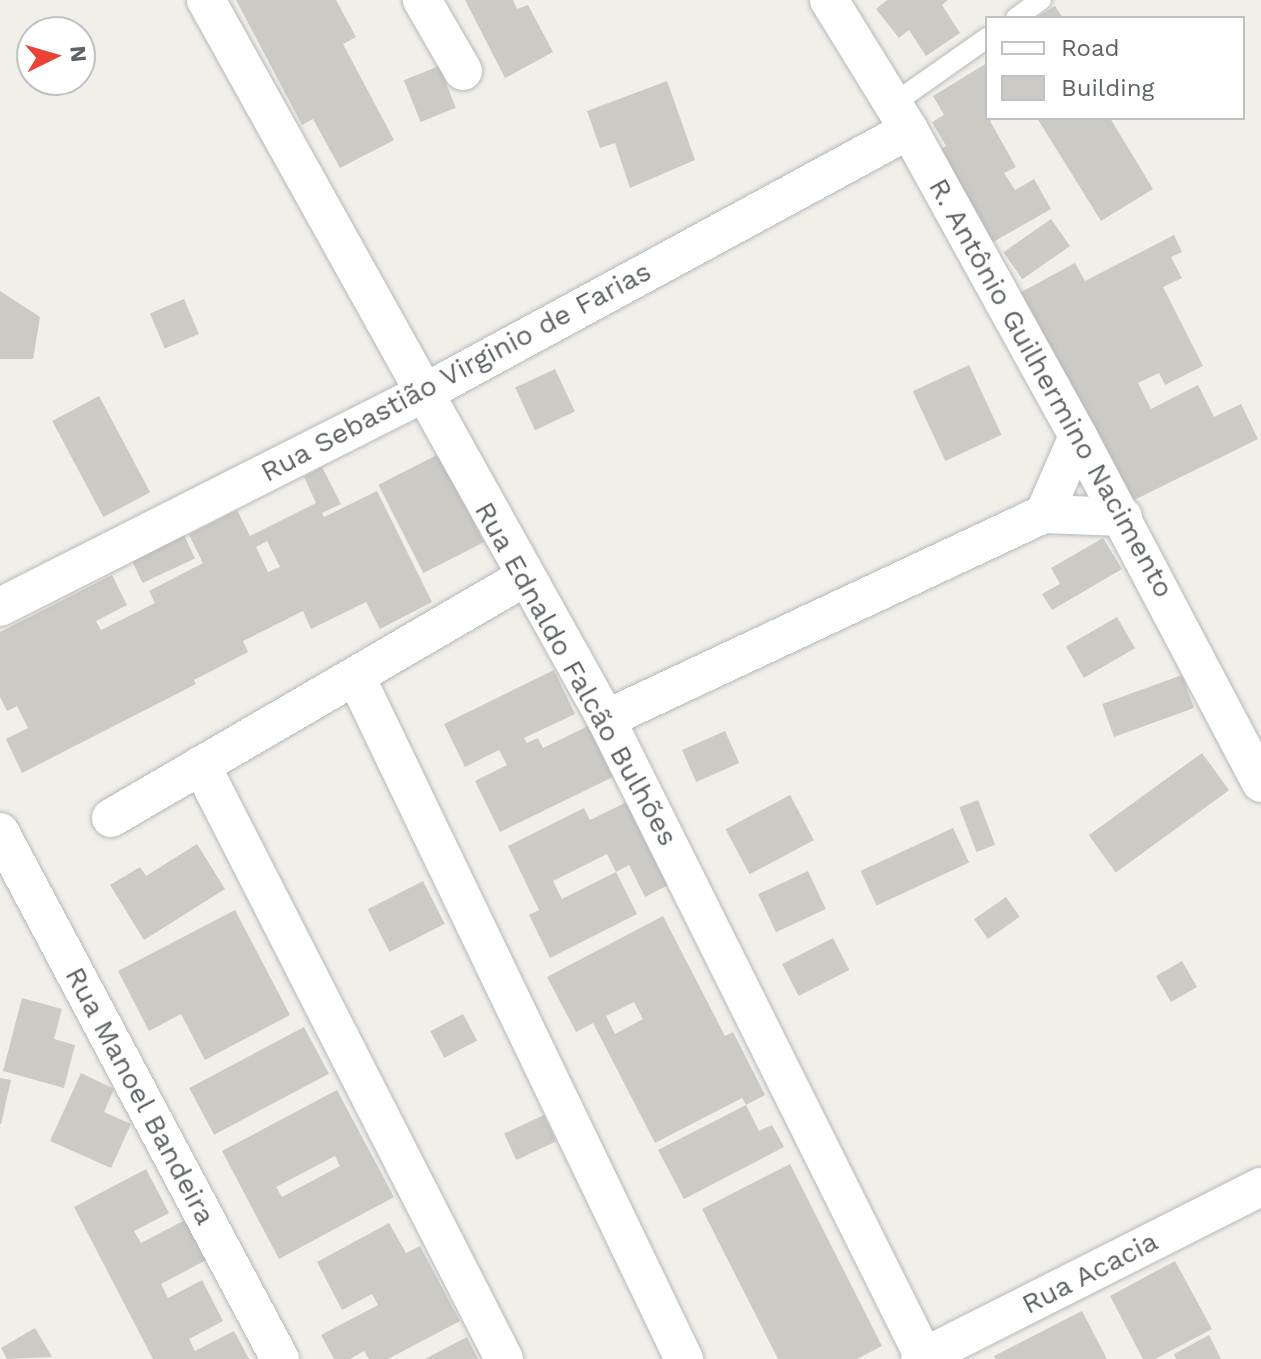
<!DOCTYPE html>
<meta charset="utf-8">
<style>
body{margin:0}
#map{position:relative;width:1261px;height:1359px;overflow:hidden;background:#f1efe8;font-family:"Work Sans",sans-serif}
div>[style]{position:absolute}
[style*='--x']{left:calc(var(--x)*1px);top:calc(var(--y)*1px);width:calc(var(--w)*1px);rotate:calc(var(--a)*1deg)}
.building>*{inset:0;background:#cccac5;transform-origin:0 0}
.roads{filter:drop-shadow(0 0 2px #b5b8bc) drop-shadow(0 0 2px #b5b8bc)}
.lane>*{height:20px;margin:-10px;padding:0 10px;transform-origin:10px;border-radius:10px;background:#fff}
.street>*{height:38px;margin:-19px;padding:0 19px;transform-origin:19px;border-radius:19px;background:#fff}
span{translate:-50% -50%;white-space:nowrap;text-align:center;line-height:1.15;-webkit-text-stroke:6px #fff;paint-order:stroke}
.street-label{font-size:28px;color:#5f6368}
.legend{position:absolute;left:985px;top:16px;width:260px;height:104px;box-sizing:border-box;background:#fff;border:2px solid #bfc1c3;margin:0;padding:10px 14px;list-style:none;font-size:24px;color:#5f6368}
.legend li{display:flex;align-items:center;gap:16px;height:40px}
.legend b{width:40px;border:2px solid #bfc1c3}
.north{position:absolute;left:16px;top:16px;width:80px;height:80px;box-sizing:border-box;background:#fff;border:2px solid #bfc1c3;border-radius:50%;rotate:85deg;font-size:22px;font-weight:700;line-height:32px;text-align:center;color:#5f6368}
.north::after{content:'';display:block;margin:auto;width:28px;height:36px;background:#ea4335;clip-path:polygon(50% 0,100% 100%,50% 72%,0 100%)}
</style>
<div id="map">
<div class="building">
<i style="clip-path:polygon(236px 0,336px 0,356px 37px,343px 44px,394px 140px,340px 168px,313px 119px,302px 125px)"></i>
<i style="clip-path:polygon(465px 0,513px 0,517px 9px,528px 5px,553px 52px,505px 78px)"></i>
<i style="clip-path:polygon(887px 0,948px 0,942px 5px,960px 33px,926px 56px,909px 30px,899px 38px,876px 9px)"></i>
<i style="clip-path:polygon(1055px 6px,1063px 18px,1036px 18px)"></i>
<i style="clip-path:polygon(987px 63px,987px 118px,995px 118px,990px 121px,1016px 167px,1004px 173px,1015px 190px,1034px 179px,1051px 209px,981px 249px,938px 151px,946px 146px,932px 122px,944px 115px,933px 96px)"></i>
<i style="left:439px;top:66px;width:45px;height:38px;rotate:68deg"></i>
<i style="clip-path:polygon(667px 81px,695px 160px,630px 188px,615px 143px,600px 148px,587px 111px)"></i>
<i style="clip-path:polygon(1037px 118px,1110px 118px,1153px 189px,1101px 221px)"></i>
<i style="left:1051px;top:219px;width:33px;height:58px;rotate:55deg"></i>
<i style="clip-path:polygon(1174px 235px,1182px 252px,1171px 257px,1182px 278px,1163px 287px,1203px 366px,1165px 385px,1159px 373px,1138px 383px,1151px 409px,1198px 385px,1214px 417px,1241px 404px,1258px 439px,1124px 505px,1016px 295px,1075px 263px,1085px 281px)"></i>
<i style="clip-path:polygon(0 291px,40px 317px,33px 359px,0 359px)"></i>
<i style="left:184px;top:299px;width:38px;height:37px;rotate:67deg"></i>
<i style="left:969px;top:365px;width:77px;height:62px;rotate:65deg"></i>
<i style="left:555px;top:369px;width:47px;height:44px;rotate:65deg"></i>
<i style="left:99px;top:396px;width:109px;height:53px;rotate:62deg"></i>
<i style="left:439px;top:454px;width:99px;height:68px;rotate:63deg"></i>
<i style="clip-path:polygon(evenodd,322px 467px,341px 504px,322px 513px,324px 517px,377px 491px,432px 602px,380px 629px,366px 602px,311px 629px,303px 611px,243px 641px,248px 652px,194px 680px,196px 684px,22px 773px,6px 739px,28px 728px,17px 706px,7px 711px,0 697px,0 632px,112px 575px,127px 605px,96px 621px,101px 630px,155px 603px,149px 591px,203px 563px,189px 535px,237px 510px,250px 536px,316px 503px,304px 477px,322px 467px,267px 541px,280px 567px,268px 572px,256px 547px,267px 541px)"></i>
<i style="left:184px;top:535px;width:26px;height:58px;rotate:65deg"></i>
<i style="clip-path:polygon(1103px 538px,1122px 569px,1052px 610px,1042px 594px,1060px 584px,1051px 568px)"></i>
<i style="left:1117px;top:617px;width:36px;height:59px;rotate:60deg"></i>
<i style="clip-path:polygon(554px 670px,575px 714px,524px 738px,527px 743px,538px 738px,543px 748px,588px 726px,613px 777px,500px 832px,475px 781px,507px 765px,499px 750px,465px 767px,444px 724px)"></i>
<i style="left:1182px;top:675px;width:35px;height:85px;rotate:70deg"></i>
<i style="left:725px;top:731px;width:35px;height:47px;rotate:66deg"></i>
<i style="left:1202px;top:753px;width:46px;height:140px;rotate:54deg"></i>
<i style="left:790px;top:795px;width:51px;height:73px;rotate:62deg"></i>
<i style="clip-path:polygon(evenodd,633px 799px,674px 882px,645px 897px,629px 865px,616px 872px,637px 914px,550px 958px,529px 915px,539px 910px,508px 846px,584px 808px,590px 820px,633px 799px,607px 854px,616px 872px,562px 899px,553px 881px,607px 854px)"></i>
<i style="left:978px;top:800px;width:48px;height:20px;rotate:69deg"></i>
<i style="left:953px;top:828px;width:38px;height:102px;rotate:65deg"></i>
<i style="clip-path:polygon(197px 844px,225px 889px,144px 940px,110px 885px,140px 867px,146px 876px)"></i>
<i style="left:808px;top:871px;width:42px;height:55px;rotate:65deg"></i>
<i style="left:423px;top:881px;width:48px;height:62px;rotate:63deg"></i>
<i style="left:1006px;top:897px;width:24px;height:39px;rotate:55deg"></i>
<i style="clip-path:polygon(235px 910px,290px 1015px,205px 1060px,181px 1014px,149px 1031px,118px 971px)"></i>
<i style="clip-path:polygon(evenodd,663px 916px,725px 1036px,733px 1032px,765px 1095px,746px 1105px,742px 1098px,655px 1143px,593px 1023px,576px 1032px,547px 977px,663px 916px,634px 1002px,643px 1019px,615px 1034px,606px 1016px,634px 1002px)"></i>
<i style="left:833px;top:938px;width:36px;height:57px;rotate:63deg"></i>
<i style="left:1182px;top:961px;width:30px;height:30px;rotate:60deg"></i>
<i style="clip-path:polygon(22px 998px,62px 1009px,54px 1039px,75px 1045px,64px 1088px,3px 1071px)"></i>
<i style="left:463px;top:1014px;width:30px;height:37px;rotate:62deg"></i>
<i style="left:304px;top:1027px;width:53px;height:130px;rotate:62deg"></i>
<i style="clip-path:polygon(81px 1073px,114px 1089px,104px 1112px,131px 1124px,111px 1168px,50px 1141px)"></i>
<i style="clip-path:polygon(0 1078px,11px 1080px,1px 1124px,0 1124px)"></i>
<i style="clip-path:polygon(evenodd,337px 1090px,394px 1197px,279px 1259px,222px 1151px,337px 1090px,335px 1156px,340px 1166px,282px 1197px,276px 1187px,335px 1156px)"></i>
<i style="clip-path:polygon(746px 1105px,759px 1131px,772px 1125px,784px 1147px,684px 1199px,658px 1150px)"></i>
<i style="left:544px;top:1115px;width:29px;height:44px;rotate:65deg"></i>
<i style="clip-path:polygon(790px 1164px,882px 1346px,857px 1359px,778px 1359px,702px 1209px)"></i>
<i style="clip-path:polygon(146px 1169px,169px 1213px,134px 1231px,141px 1243px,187px 1219px,208px 1259px,161px 1284px,168px 1298px,202px 1280px,223px 1321px,189px 1339px,195px 1351px,234px 1331px,249px 1359px,153px 1359px,74px 1207px)"></i>
<i style="clip-path:polygon(389px 1223px,406px 1253px,420px 1246px,460px 1321px,388px 1359px,369px 1359px,364px 1351px,350px 1359px,334px 1359px,321px 1335px,378px 1305px,372px 1294px,342px 1310px,317px 1262px)"></i>
<i style="clip-path:polygon(1175px 1261px,1212px 1329px,1155px 1359px,1143px 1359px,1110px 1296px)"></i>
<i style="clip-path:polygon(1082px 1311px,1107px 1359px,995px 1359px,994px 1356px)"></i>
<i style="clip-path:polygon(35px 1328px,52px 1357px,7px 1359px,1px 1348px)"></i>
<i style="clip-path:polygon(1209px 1335px,1221px 1359px,1176px 1359px,1174px 1354px)"></i>
<i style="clip-path:polygon(467px 1337px,478px 1359px,425px 1359px)"></i>
</div>
<div class="roads">
<div class="lane">
<i style="--x:1016;--y:18;--w:31;--a:-36"></i>
<i style="--x:893;--y:104;--w:115;--a:-35.1"></i>
</div>
<div class="street">
<i style="--x:206;--y:0;--w:823;--a:60.91"></i>
<i style="--x:606;--y:719;--w:715;--a:63.51"></i>
<i style="--x:422;--y:0;--w:82;--a:60"></i>
<i style="--x:829;--y:0;--w:153;--a:58.4"></i>
<i style="--x:909;--y:130;--w:350;--a:61.1"></i>
<i style="--x:1078;--y:436;--w:392;--a:62.2"></i>
<i style="--x:1044;--y:514;--w:85;--a:-66.4"></i>
<i style="--x:0;--y:607;--w:473;--a:-26.8"></i>
<i style="--x:422;--y:394;--w:554;--a:-28.46"></i>
<i style="--x:357;--y:679;--w:755;--a:64.32"></i>
<i style="--x:606;--y:719;--w:484;--a:-25.1"></i>
<i style="--x:1044;--y:514;--w:79;--a:2.2"></i>
<i style="--x:201;--y:765;--w:667;--a:62.97"></i>
<i style="--x:111;--y:818;--w:478;--a:-30.2"></i>
<i style="--x:0;--y:832;--w:597;--a:62.02"></i>
<i style="--x:920;--y:1359;--w:382;--a:-26.8"></i>
</div>
</div>
<div class="street-label">
<span style="left:456px;top:372px;rotate:-28deg">Rua Sebastião Virginio de Farias</span>
<span style="left:1051px;top:388px;rotate:61deg">R. Antônio Guilhermino Nacimento</span>
<span style="left:576px;top:674px;rotate:61deg">Rua Ednaldo Falcão Bulhões</span>
<span style="left:140px;top:1096px;rotate:62deg">Rua Manoel Bandeira</span>
<span style="left:1090px;top:1273px;rotate:-27deg">Rua Acacia</span>
</div>
<ul class="legend">
<li><b style="height:10px;background:#fff"></b>Road</li>
<li><b style="height:22px;background:#cccac5"></b>Building</li>
</ul>
<div class="north">N</div>
</div>
